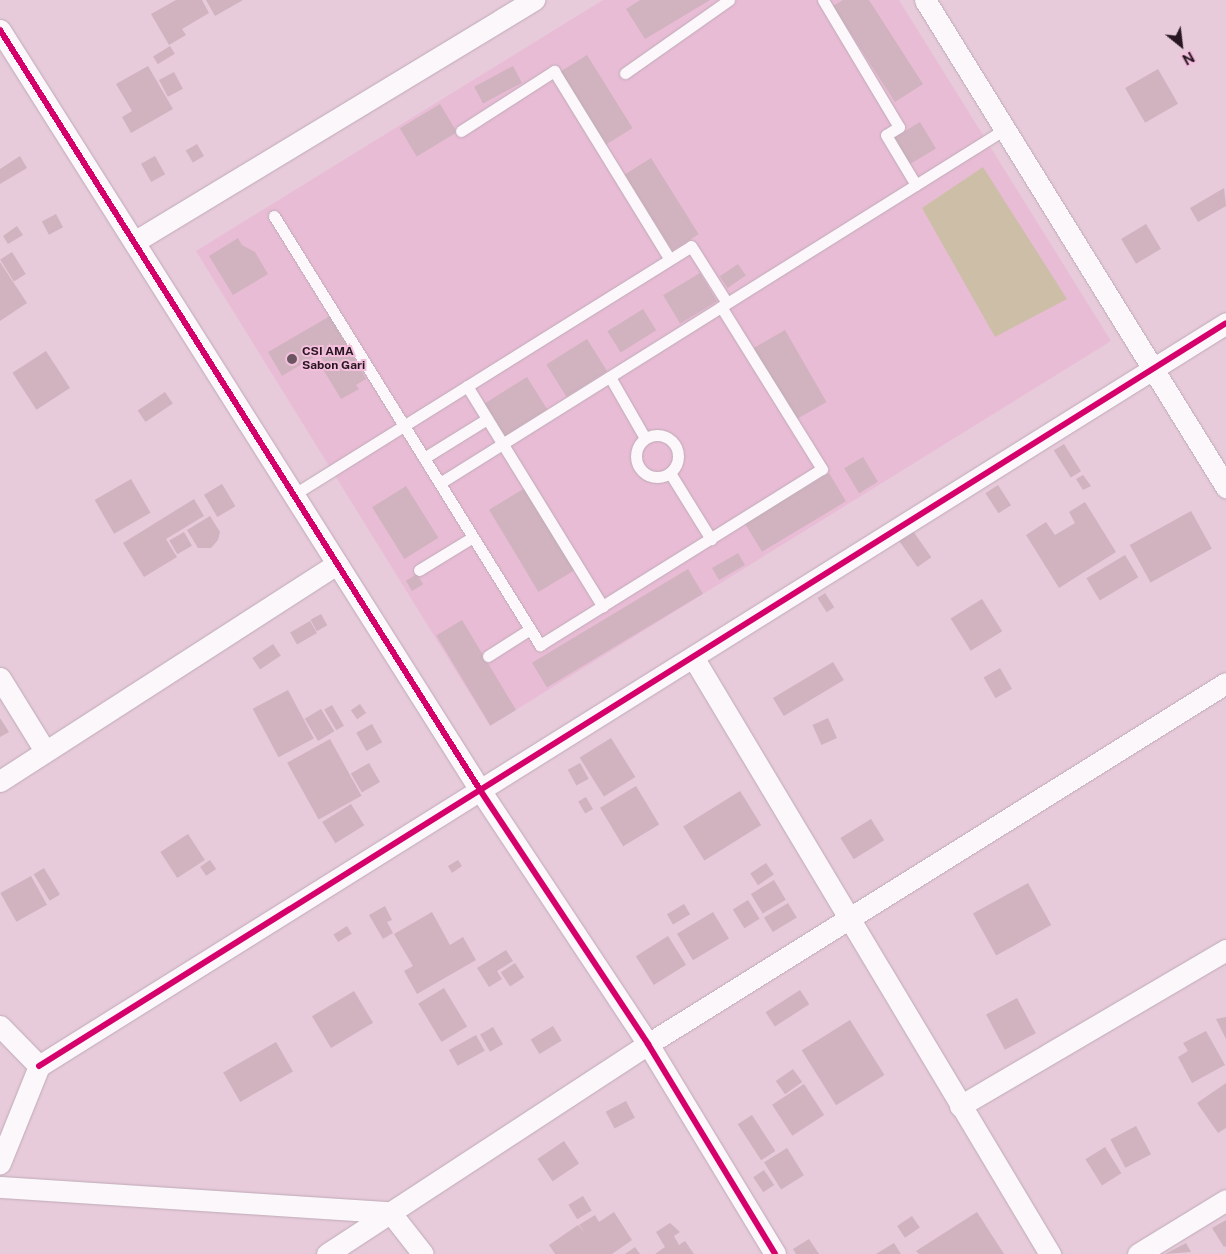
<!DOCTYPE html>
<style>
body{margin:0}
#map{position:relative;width:1226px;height:1254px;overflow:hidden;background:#e7cbdb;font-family:"Public Sans",sans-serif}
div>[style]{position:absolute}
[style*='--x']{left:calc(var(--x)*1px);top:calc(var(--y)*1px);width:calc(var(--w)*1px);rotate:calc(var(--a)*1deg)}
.built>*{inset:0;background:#e9bcd6}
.green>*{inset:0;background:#cdbea7}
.building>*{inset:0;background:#d0b3bf;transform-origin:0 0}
.roads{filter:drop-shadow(0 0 1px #bfaab6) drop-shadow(0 0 1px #bfaab6)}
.service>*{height:11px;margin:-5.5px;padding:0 5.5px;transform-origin:5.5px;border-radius:5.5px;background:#fbf7fa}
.service>.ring{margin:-5.5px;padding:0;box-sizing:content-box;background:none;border:11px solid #fbf7fa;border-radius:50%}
.minor>*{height:21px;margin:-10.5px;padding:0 10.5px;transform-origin:10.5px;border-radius:10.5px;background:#fbf7fa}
.cycleway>*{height:6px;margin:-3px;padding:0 3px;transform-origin:3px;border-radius:3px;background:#d6006c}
.dots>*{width:14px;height:14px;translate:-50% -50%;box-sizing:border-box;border:2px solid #f3bfdc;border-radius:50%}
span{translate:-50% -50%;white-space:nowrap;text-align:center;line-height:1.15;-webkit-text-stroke:4px #f3bfdc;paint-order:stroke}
.poi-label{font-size:12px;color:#281621;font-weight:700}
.left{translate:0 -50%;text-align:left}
.north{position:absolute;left:1156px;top:20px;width:50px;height:50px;-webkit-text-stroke:4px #f3bfdc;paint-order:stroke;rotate:151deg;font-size:14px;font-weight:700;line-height:20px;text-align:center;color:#281621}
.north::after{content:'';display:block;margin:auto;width:18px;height:22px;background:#281621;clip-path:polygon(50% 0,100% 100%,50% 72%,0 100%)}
</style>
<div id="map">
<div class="built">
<i style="clip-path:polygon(603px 0,899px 0,1111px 341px,490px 726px,196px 251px)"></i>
</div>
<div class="green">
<i style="clip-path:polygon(983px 167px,1067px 299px,995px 337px,922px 208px)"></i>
</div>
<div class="building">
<i style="clip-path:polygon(176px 0,202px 0,209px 13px,182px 29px,186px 35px,169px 45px,151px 14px)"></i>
<i style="clip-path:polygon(206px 0,243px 0,215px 16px)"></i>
<i style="clip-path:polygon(640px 0,710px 0,645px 39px,626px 9px)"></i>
<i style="clip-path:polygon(843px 0,869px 0,923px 84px,895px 102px,833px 6px)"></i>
<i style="left:170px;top:46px;width:9px;height:20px;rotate:58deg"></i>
<i style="left:587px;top:55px;width:86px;height:32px;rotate:58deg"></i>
<i style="clip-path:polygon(148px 66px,173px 109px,131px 133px,122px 117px,132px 111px,116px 84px)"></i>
<i style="left:513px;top:66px;width:19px;height:44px;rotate:62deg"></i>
<i style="left:1158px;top:69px;width:40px;height:38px;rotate:60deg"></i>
<i style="left:174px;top:72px;width:19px;height:17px;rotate:62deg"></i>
<i style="left:440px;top:104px;width:33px;height:47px;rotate:59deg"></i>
<i style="left:920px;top:122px;width:31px;height:31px;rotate:59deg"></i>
<i style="left:197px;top:144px;width:14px;height:13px;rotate:60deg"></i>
<i style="clip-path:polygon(20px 156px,27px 168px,0 184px,0 169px)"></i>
<i style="left:155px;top:156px;width:21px;height:16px;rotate:61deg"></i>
<i style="left:651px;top:158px;width:90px;height:31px;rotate:58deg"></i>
<i style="clip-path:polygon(1224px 188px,1226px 206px,1198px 222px,1190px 208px)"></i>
<i style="left:56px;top:214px;width:15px;height:16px;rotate:62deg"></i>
<i style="left:1146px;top:224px;width:29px;height:29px;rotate:59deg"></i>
<i style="clip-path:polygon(17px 226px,23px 235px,8px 244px,3px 236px)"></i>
<i style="clip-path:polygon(238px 238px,242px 245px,255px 252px,268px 274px,233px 295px,209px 256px)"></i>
<i style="left:12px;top:252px;width:26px;height:14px;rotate:58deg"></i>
<i style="clip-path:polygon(0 262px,27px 303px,0 321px)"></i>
<i style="left:738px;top:264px;width:14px;height:22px;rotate:56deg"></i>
<i style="left:700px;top:273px;width:33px;height:43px;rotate:59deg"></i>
<i style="left:643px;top:309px;width:25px;height:42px;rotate:58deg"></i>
<i style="clip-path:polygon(330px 316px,366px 379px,356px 385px,359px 389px,341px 399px,321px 366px,325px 364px,319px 354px,282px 376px,268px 352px)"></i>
<i style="left:785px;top:330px;width:83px;height:38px;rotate:60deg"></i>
<i style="left:587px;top:339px;width:38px;height:48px;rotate:58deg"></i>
<i style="left:46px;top:351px;width:44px;height:40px;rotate:57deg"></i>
<i style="left:527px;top:377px;width:38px;height:50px;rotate:58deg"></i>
<i style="left:165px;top:392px;width:14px;height:33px;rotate:56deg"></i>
<i style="left:1064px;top:444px;width:32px;height:12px;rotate:58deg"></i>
<i style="left:863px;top:457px;width:29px;height:22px;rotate:59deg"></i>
<i style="left:829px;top:473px;width:33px;height:98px;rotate:59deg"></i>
<i style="clip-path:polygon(1083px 475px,1091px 486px,1083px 490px,1076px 479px)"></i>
<i style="left:131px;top:479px;width:39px;height:42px;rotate:60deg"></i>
<i style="left:222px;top:484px;width:26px;height:21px;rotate:59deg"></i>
<i style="left:998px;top:485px;width:24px;height:15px;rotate:57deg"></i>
<i style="left:406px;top:486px;width:61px;height:40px;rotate:58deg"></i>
<i style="left:525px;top:488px;width:96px;height:42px;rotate:59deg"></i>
<i style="clip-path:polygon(194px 499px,204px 516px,166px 539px,177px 557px,144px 577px,123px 543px)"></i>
<i style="clip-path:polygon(1085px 502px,1116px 552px,1059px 588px,1026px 535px,1046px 522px,1055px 535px,1075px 523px,1069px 512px)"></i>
<i style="left:1191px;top:511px;width:43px;height:70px;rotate:61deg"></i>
<i style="clip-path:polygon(210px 516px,220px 532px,218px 540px,211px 548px,198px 548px,187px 530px)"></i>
<i style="left:913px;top:531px;width:32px;height:17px;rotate:55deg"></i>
<i style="left:184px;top:532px;width:16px;height:17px;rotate:60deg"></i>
<i style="left:738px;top:553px;width:14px;height:30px;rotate:60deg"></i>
<i style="left:1125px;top:555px;width:26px;height:45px;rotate:59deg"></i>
<i style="left:688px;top:569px;width:29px;height:182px;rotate:59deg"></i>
<i style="left:417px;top:574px;width:12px;height:13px;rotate:59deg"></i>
<i style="left:825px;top:593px;width:17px;height:9px;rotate:57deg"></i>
<i style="left:982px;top:599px;width:38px;height:37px;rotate:58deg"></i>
<i style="left:321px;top:614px;width:13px;height:12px;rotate:61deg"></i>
<i style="left:462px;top:620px;width:105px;height:30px;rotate:59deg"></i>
<i style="left:310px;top:621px;width:14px;height:23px;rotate:60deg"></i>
<i style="left:273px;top:644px;width:14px;height:25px;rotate:56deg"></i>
<i style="left:833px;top:662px;width:21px;height:70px;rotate:59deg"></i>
<i style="left:1000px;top:668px;width:24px;height:19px;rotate:60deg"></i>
<i style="left:288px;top:690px;width:55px;height:40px;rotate:62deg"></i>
<i style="left:360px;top:704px;width:11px;height:11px;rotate:56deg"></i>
<i style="left:332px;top:705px;width:24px;height:9px;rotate:60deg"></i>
<i style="left:321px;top:709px;width:26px;height:19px;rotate:59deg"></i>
<i style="clip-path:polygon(0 718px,9px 732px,0 737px)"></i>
<i style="left:828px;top:718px;width:22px;height:17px;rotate:66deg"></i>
<i style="left:372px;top:724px;width:21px;height:18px;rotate:61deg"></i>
<i style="left:611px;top:738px;width:46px;height:37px;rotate:58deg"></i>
<i style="left:330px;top:739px;width:65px;height:49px;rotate:61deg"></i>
<i style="left:369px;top:763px;width:22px;height:21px;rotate:60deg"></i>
<i style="left:580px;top:763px;width:18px;height:14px;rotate:61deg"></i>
<i style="left:636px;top:786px;width:45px;height:42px;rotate:59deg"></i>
<i style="left:740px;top:791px;width:40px;height:67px;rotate:58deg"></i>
<i style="left:586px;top:797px;width:14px;height:9px;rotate:60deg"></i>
<i style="left:351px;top:804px;width:25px;height:34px;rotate:58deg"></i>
<i style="left:871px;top:819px;width:25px;height:36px;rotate:58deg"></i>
<i style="left:188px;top:834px;width:31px;height:33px;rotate:57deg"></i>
<i style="left:210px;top:860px;width:11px;height:12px;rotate:56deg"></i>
<i style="clip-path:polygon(458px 860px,462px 866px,452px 873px,448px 866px)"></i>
<i style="left:766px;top:863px;width:14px;height:19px;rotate:56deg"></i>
<i style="left:44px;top:868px;width:31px;height:12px;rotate:59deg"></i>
<i style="left:31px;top:876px;width:33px;height:35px;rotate:61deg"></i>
<i style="left:774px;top:880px;width:23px;height:27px;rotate:59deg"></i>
<i style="left:1028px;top:883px;width:48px;height:63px;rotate:61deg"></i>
<i style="left:748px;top:900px;width:22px;height:18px;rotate:58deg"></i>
<i style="left:788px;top:903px;width:17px;height:28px;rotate:59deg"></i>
<i style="left:684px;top:904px;width:12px;height:20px;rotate:59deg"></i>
<i style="clip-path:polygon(385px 906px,392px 920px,387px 922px,393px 933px,383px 939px,369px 915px)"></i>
<i style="clip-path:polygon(432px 912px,450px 945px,463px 937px,476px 960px,417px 994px,404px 971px,413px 966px,394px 934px)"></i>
<i style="left:713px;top:912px;width:31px;height:42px;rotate:59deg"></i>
<i style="left:347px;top:926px;width:9px;height:16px;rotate:58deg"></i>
<i style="left:668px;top:936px;width:34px;height:38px;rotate:58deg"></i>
<i style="clip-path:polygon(506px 950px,513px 961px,497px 971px,502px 979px,489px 987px,477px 968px)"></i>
<i style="left:515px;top:963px;width:17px;height:17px;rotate:57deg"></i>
<i style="left:444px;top:988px;width:45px;height:30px;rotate:59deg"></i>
<i style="left:800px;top:990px;width:17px;height:41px;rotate:57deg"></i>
<i style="left:354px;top:991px;width:37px;height:49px;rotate:59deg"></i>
<i style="left:1017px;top:998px;width:40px;height:35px;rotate:62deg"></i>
<i style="clip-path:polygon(1226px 1017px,1226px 1039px,1216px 1019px)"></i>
<i style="left:850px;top:1020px;width:65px;height:57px;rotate:58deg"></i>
<i style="left:553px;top:1026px;width:17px;height:26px;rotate:59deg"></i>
<i style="left:493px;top:1027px;width:20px;height:15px;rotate:60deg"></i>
<i style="clip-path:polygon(1206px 1031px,1225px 1065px,1192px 1083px,1178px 1057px,1188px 1051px,1183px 1043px)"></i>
<i style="left:476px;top:1035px;width:18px;height:31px;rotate:61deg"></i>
<i style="left:276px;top:1042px;width:34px;height:61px;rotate:60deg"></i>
<i style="left:793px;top:1069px;width:16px;height:21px;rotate:55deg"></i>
<i style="clip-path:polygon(1226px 1083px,1226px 1128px,1218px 1133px,1197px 1103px)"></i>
<i style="left:804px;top:1084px;width:37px;height:38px;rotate:57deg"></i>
<i style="left:626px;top:1101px;width:19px;height:23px;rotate:62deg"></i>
<i style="left:752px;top:1115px;width:43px;height:17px;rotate:57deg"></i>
<i style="left:1136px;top:1126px;width:32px;height:29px;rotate:62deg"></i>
<i style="left:564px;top:1141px;width:27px;height:32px;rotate:56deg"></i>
<i style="left:1105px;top:1147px;width:31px;height:23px;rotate:58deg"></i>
<i style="left:787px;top:1148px;width:32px;height:27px;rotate:58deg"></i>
<i style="left:764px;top:1170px;width:18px;height:13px;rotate:56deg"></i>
<i style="left:583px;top:1196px;width:17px;height:17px;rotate:59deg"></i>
<i style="clip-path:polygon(614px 1212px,632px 1240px,612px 1254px,555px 1254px,549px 1245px,578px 1225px,585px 1233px,579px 1225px,595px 1215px,599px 1222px)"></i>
<i style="clip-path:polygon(977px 1212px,1004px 1254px,919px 1254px,916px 1251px)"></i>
<i style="left:912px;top:1216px;width:14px;height:18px;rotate:56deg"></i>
<i style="clip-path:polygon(1226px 1220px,1226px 1246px,1224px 1247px,1212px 1228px)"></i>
<i style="clip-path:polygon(670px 1223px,680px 1232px,674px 1236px,679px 1245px,685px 1241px,694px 1254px,655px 1254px,665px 1247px,656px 1232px)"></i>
<i style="clip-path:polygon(809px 1239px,819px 1254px,796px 1254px,793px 1249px)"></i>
<i style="clip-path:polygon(894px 1243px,901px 1254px,876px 1254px)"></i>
<i style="clip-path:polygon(1186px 1243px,1191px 1252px,1165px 1254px)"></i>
<i style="clip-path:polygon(635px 1247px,640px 1254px,625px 1254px)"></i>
</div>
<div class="roads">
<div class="service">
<i style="--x:823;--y:0;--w:148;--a:59.1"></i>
<i style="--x:899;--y:127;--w:15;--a:148"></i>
<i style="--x:886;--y:135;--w:58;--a:59"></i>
<i style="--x:625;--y:73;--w:127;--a:-35.1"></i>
<i style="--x:461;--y:131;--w:111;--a:-32.8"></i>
<i style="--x:554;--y:71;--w:220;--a:58.4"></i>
<i style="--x:274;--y:216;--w:505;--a:58.2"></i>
<i style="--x:540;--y:645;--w:332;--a:-32"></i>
<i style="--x:822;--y:469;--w:191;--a:-121.9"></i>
<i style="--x:610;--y:377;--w:70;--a:60.2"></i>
<i style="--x:467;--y:386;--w:259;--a:58.4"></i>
<i class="ring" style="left:636px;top:435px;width:31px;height:31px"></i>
<i style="--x:424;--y:458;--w:74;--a:-31.8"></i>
<i style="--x:670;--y:473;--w:78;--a:58.2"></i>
<i style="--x:440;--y:483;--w:667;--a:-32.07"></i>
<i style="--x:293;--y:495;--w:469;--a:-32"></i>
<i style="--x:691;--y:246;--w:67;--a:57.7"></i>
<i style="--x:419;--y:570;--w:63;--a:-31.4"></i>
<i style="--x:488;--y:656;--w:50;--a:-32.7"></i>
</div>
<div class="minor">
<i style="--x:925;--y:0;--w:573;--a:58.28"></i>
<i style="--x:0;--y:30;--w:899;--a:57.72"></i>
<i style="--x:480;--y:790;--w:305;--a:56.5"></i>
<i style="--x:648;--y:1044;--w:245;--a:58.8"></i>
<i style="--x:134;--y:242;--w:468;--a:-31.2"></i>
<i style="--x:693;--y:657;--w:696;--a:59.12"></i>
<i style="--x:0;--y:678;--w:86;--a:58.3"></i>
<i style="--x:0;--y:781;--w:401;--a:-32.8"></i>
<i style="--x:0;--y:1026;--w:56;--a:45.7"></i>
<i style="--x:39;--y:1066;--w:105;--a:111.9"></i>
<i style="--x:39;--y:1066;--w:1400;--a:-32.04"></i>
<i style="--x:960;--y:1106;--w:308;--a:-30.4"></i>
<i style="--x:0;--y:1187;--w:391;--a:3.7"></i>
<i style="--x:390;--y:1212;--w:53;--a:51.8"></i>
<i style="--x:327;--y:1254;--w:384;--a:-33.2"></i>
<i style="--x:648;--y:1044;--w:681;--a:-31.99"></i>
<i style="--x:1138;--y:1254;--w:103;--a:-31.5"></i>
</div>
</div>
<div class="cycleway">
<i style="--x:0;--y:30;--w:899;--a:57.72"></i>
<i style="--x:480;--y:790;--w:305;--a:56.5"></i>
<i style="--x:648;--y:1044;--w:245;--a:58.8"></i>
<i style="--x:39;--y:1066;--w:1400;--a:-32.04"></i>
</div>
<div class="dots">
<i style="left:292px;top:359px;background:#6b5562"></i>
</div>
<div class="poi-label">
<span class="left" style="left:302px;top:359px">CSI AMA<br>Sabon Gari</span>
</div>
<div class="north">N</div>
</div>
